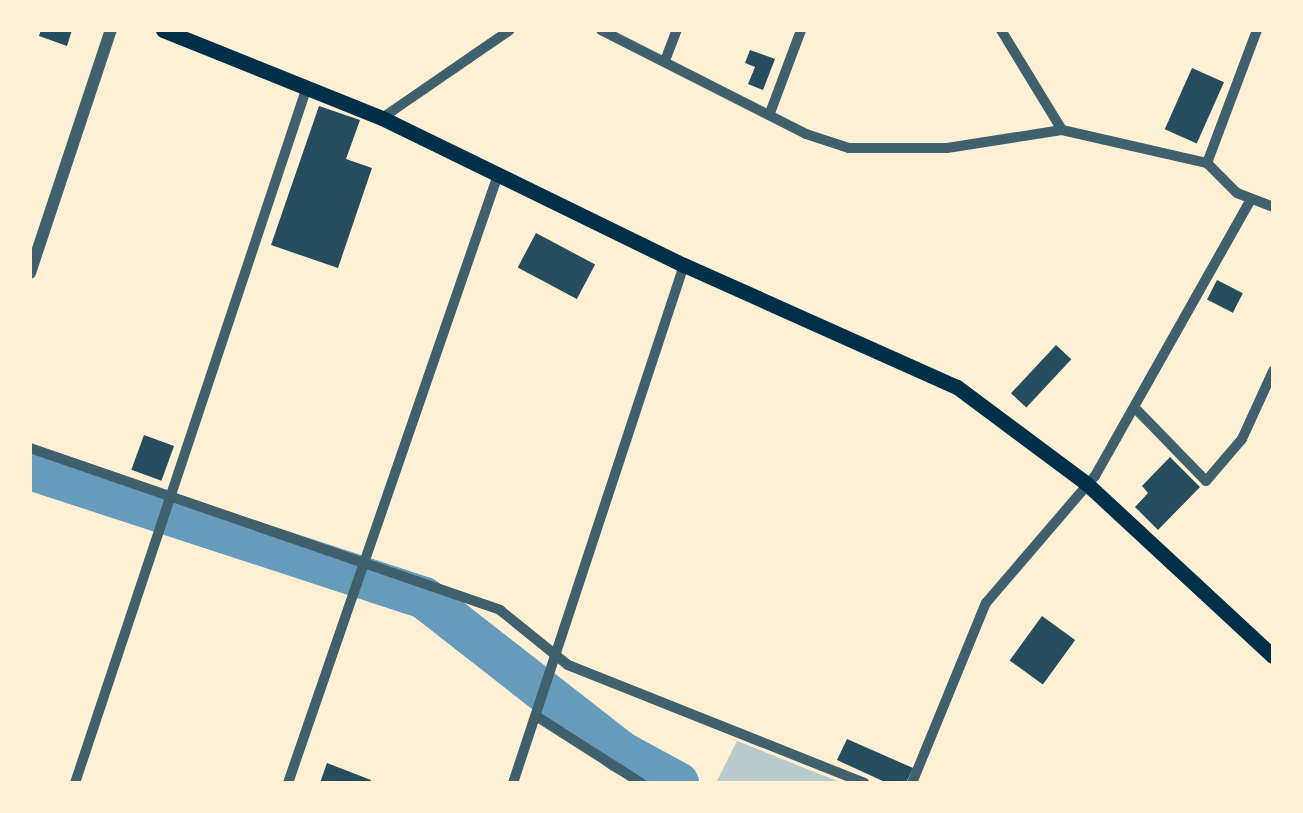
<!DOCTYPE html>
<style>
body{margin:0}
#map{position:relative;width:1303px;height:813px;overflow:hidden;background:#fdf0d5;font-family:"Public Sans",sans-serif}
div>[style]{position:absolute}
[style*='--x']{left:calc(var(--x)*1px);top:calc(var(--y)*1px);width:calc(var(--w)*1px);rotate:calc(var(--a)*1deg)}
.green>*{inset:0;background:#b9caca}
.river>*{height:42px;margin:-21px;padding:0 21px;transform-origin:21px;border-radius:21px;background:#669bbc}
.building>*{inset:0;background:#264d5e;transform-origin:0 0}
.minor>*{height:10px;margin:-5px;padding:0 5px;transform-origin:5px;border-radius:5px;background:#3f606c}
.tertiary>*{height:12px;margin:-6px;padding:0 6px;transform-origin:6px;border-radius:6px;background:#3f606c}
.secondary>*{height:15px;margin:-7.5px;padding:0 7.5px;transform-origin:7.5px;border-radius:7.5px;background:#003049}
span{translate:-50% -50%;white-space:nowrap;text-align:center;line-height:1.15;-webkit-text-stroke:10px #fdf0d5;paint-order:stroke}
.frame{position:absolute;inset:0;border:32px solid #fdf0d5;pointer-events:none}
</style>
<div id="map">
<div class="green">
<i style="clip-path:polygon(737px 741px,842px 783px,716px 783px)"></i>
</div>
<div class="river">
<i style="--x:30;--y:469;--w:415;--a:18.1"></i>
<i style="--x:424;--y:598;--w:250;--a:38"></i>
<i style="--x:621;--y:752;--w:65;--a:28.5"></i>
</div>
<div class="building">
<i style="clip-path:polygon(41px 30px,72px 30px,67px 46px,39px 36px)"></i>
<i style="clip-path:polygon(750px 50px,775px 59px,763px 90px,748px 84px,755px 67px,745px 63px)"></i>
<i style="left:1192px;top:68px;width:35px;height:67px;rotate:24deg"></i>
<i style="clip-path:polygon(319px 106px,360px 120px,346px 159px,372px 168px,338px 268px,271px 245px)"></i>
<i style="left:536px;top:233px;width:67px;height:39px;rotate:28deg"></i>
<i style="left:1217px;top:280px;width:29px;height:22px;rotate:27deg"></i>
<i style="left:1056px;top:345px;width:21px;height:66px;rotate:43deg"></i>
<i style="left:144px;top:435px;width:32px;height:37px;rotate:20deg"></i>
<i style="clip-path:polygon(1170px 457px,1200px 487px,1158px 530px,1135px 507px,1148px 493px,1142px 486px)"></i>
<i style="left:1042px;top:616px;width:41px;height:55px;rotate:36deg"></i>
<i style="clip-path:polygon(847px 739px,913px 768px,906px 783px,887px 783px,837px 760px)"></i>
<i style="clip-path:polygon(327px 763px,371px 780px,370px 783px,320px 783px)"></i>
</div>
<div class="minor">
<i style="--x:601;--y:30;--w:230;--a:26.9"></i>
<i style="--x:806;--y:134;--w:45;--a:18"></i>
<i style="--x:849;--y:148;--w:98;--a:0"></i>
<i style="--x:947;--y:148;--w:116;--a:-8.9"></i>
<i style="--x:1062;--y:130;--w:149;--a:12.8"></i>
<i style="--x:1001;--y:30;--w:117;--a:58.6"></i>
<i style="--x:1257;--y:30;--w:142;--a:110.6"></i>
<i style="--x:1207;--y:163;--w:42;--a:45"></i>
<i style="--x:1237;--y:193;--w:39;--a:21"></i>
<i style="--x:666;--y:58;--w:30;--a:-69"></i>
<i style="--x:770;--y:113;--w:89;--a:-69.5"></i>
<i style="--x:382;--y:118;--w:155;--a:-34.5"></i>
<i style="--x:1137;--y:410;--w:99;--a:45.8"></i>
<i style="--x:1206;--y:481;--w:55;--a:-49.4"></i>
<i style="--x:1242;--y:439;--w:75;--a:-65.5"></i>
<i style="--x:30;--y:448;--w:497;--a:19"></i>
<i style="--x:500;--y:610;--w:87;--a:39"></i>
<i style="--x:568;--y:665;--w:319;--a:21.7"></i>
<i style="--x:536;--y:716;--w:125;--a:32.5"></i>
<i style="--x:75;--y:783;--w:734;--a:-71.57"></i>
<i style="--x:288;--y:783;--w:643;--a:-70.95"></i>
<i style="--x:513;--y:783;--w:545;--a:-71.73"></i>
<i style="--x:912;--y:783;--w:195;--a:-67.7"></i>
<i style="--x:986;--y:603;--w:167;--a:-49.4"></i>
<i style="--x:1095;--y:476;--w:318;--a:-60.6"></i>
</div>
<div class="tertiary">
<i style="--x:30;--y:273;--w:256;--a:-71.6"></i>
</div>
<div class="secondary">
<i style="--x:163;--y:30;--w:236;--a:21.9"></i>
<i style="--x:382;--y:118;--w:336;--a:26"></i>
<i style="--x:684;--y:265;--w:299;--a:24.1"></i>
<i style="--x:957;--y:387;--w:162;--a:36.7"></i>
<i style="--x:1087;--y:484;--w:253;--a:42.8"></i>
</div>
<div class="frame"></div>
</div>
